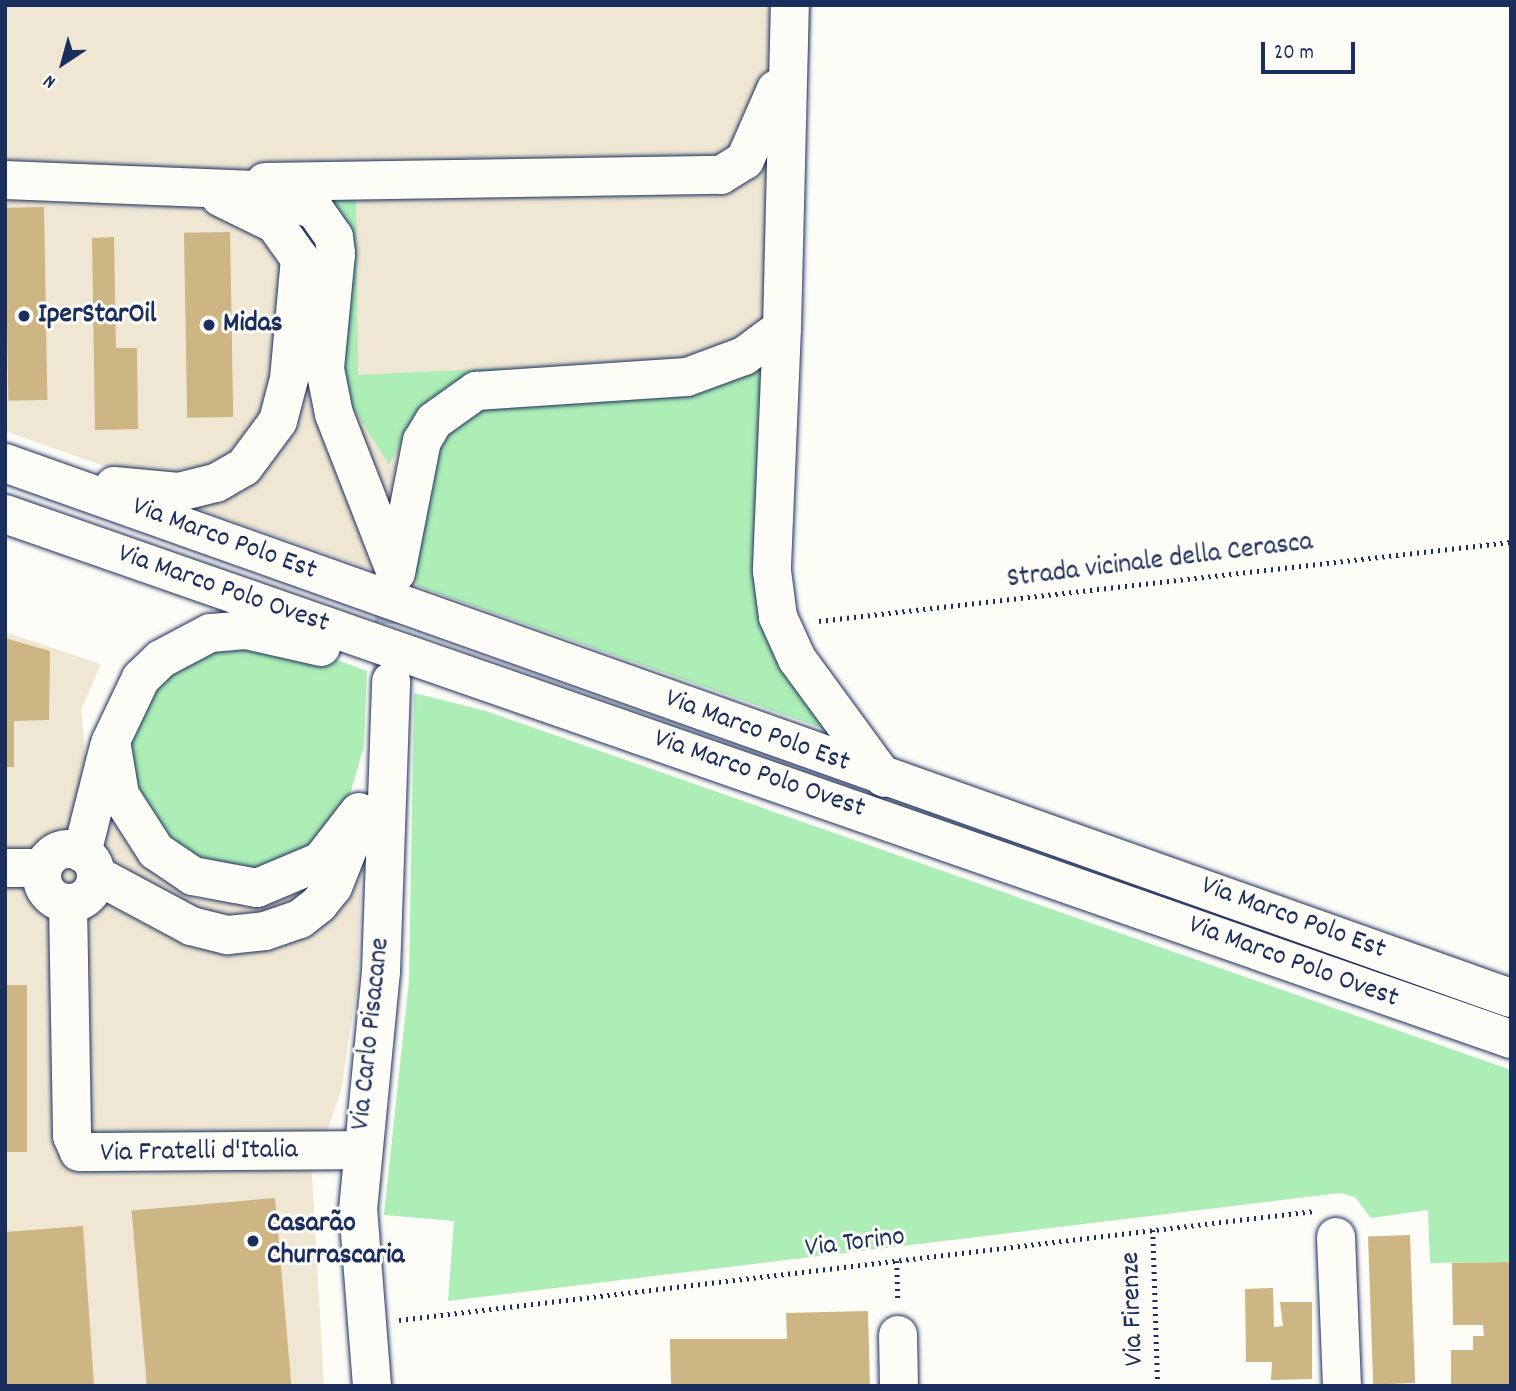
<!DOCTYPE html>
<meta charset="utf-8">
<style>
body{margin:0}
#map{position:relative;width:1516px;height:1391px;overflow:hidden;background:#fdfcf7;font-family:Dekko,sans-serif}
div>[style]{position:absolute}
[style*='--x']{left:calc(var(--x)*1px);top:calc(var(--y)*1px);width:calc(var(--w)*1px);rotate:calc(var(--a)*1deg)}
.built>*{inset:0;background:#efe7d4}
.green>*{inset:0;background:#adeeb7}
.building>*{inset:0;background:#cdb584;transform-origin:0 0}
.minor-tunnel>*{height:38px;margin-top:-19px;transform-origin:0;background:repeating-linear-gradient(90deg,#d0d3d8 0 38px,transparent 0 57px)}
.path>*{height:4.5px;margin-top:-2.25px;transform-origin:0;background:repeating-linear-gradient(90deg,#1b2f5e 0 2px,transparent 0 7px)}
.roads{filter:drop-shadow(0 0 2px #1b2f5e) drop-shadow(0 0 2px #1b2f5e)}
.minor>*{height:38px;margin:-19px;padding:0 19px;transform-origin:19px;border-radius:19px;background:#fdfcf7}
.minor>.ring{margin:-19px;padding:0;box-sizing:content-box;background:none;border:38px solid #fdfcf7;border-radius:50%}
.dots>*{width:19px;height:19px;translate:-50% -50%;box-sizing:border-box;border:4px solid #fdfcf7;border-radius:50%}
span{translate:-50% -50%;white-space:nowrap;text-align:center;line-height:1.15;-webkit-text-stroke:6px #fdfcf7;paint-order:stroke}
.poi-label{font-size:28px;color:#1b2f5e;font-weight:700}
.left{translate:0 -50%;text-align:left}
.street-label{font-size:28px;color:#1b2f5e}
.frame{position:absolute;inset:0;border:7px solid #1b2f5e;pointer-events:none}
.north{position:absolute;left:28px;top:28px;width:70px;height:70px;-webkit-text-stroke:5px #fdfcf7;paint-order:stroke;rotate:216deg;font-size:19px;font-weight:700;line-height:28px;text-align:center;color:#1b2f5e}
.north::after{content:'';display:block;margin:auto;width:24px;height:32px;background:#1b2f5e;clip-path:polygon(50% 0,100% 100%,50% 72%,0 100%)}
.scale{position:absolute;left:1261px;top:42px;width:94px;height:32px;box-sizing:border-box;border:4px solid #1b2f5e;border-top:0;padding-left:9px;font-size:21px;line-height:24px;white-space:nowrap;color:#1b2f5e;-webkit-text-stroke:5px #fdfcf7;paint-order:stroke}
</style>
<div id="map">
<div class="built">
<i style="clip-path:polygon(5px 5px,812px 5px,793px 393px,755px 576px,827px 730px,199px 509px,138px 478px,5px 431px)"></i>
<i style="clip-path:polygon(5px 632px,101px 664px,81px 710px,88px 781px,132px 850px,193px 898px,235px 903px,362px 844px,357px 987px,341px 1091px,312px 1174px,324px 1386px,5px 1386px)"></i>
</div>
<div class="green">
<i style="clip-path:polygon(356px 192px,358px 375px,502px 368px,449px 387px,424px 404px,389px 465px,349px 401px,343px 378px,345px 222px,329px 199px)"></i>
<i style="clip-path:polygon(764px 369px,755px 576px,827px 730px,417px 586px,415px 554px,427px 469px,457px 418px,485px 403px)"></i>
<i style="clip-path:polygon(227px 645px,326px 656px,367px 671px,364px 746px,345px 812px,322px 840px,259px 873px,223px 870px,174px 848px,134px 791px,131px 771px,131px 738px,162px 679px)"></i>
<i style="clip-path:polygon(414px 693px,486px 711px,1511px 1070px,1511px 1262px,1430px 1263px,1428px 1210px,1371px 1218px,1355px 1197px,1340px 1193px,448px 1301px,454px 1221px,384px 1215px,409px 981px)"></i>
</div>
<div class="building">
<i style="left:44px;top:207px;width:193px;height:39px;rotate:89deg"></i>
<i style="left:230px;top:232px;width:185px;height:46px;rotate:89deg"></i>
<i style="clip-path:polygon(114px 237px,116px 348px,137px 348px,138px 429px,95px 430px,92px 238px)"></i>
<i style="clip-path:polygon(5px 638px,50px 651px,49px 720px,14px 721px,14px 767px,5px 767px)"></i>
<i style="left:5px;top:985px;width:22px;height:167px"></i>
<i style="left:275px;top:1198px;width:189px;height:144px;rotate:85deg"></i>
<i style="clip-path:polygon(83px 1226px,94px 1386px,5px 1386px,5px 1232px)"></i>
<i style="left:1410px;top:1235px;width:148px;height:42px;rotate:88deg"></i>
<i style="clip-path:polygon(1509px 1262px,1511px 1386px,1451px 1386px,1451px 1350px,1473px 1350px,1473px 1336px,1484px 1336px,1483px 1325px,1453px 1325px,1452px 1263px)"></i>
<i style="clip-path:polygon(1273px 1288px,1274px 1327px,1283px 1326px,1280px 1302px,1312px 1302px,1312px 1379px,1271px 1380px,1272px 1362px,1246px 1362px,1245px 1289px)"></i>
<i style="clip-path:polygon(868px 1311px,870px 1386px,671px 1386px,670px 1339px,787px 1339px,786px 1313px)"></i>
</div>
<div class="minor-tunnel">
<i style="--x:391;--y:681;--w:108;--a:-87.3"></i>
</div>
<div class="path">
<i style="--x:819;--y:621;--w:696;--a:-6.51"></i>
<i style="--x:1153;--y:1230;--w:156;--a:88.2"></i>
<i style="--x:897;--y:1261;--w:41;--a:88.6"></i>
<i style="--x:399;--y:1320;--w:922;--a:-6.79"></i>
</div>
<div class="roads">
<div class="minor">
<i style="--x:5;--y:180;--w:250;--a:2.3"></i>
<i style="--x:255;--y:190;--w:63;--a:18.4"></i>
<i style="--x:315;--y:210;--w:33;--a:55"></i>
<i style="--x:334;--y:237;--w:17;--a:83"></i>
<i style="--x:336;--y:254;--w:116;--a:95.5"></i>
<i style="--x:325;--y:369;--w:46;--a:78.7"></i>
<i style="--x:334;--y:414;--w:165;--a:68.7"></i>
<i style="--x:265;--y:182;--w:456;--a:-0.9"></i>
<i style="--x:721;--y:175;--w:28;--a:-32"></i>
<i style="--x:745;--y:160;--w:77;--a:-66.4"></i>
<i style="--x:782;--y:328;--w:243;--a:92.4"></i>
<i style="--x:772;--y:571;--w:46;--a:82.6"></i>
<i style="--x:778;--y:617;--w:46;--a:65.7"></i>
<i style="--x:797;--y:659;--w:147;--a:53.8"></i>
<i style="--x:5;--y:463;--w:1598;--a:19.56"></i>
<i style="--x:114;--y:486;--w:65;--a:5.3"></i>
<i style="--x:179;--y:492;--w:38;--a:-14"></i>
<i style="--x:216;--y:483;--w:32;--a:-30"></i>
<i style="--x:244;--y:467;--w:57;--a:-53.5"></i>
<i style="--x:278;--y:421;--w:43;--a:-75.3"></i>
<i style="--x:289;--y:379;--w:121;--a:-84.8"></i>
<i style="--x:300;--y:259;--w:43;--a:-125.5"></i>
<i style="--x:275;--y:224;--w:61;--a:-153.9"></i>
<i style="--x:5;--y:514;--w:1595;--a:19.22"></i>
<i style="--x:396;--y:573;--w:135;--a:-78.9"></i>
<i style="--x:422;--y:441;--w:23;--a:-59"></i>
<i style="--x:434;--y:421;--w:52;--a:-35.5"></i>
<i style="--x:476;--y:391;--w:211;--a:-3.8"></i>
<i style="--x:687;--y:377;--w:61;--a:-20.2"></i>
<i style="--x:744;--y:356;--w:47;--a:-36.4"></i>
<i style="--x:782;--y:328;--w:323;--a:-88.6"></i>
<i style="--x:321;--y:647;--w:77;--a:-167.2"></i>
<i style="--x:246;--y:630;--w:36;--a:175"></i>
<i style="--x:210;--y:633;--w:55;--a:152"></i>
<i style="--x:161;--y:659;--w:28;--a:136"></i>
<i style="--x:141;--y:678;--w:70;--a:115.5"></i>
<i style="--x:111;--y:741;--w:55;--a:80.5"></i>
<i style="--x:120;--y:795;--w:67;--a:57.3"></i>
<i style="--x:156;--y:851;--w:45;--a:34"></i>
<i style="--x:193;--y:876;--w:65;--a:10.6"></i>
<i style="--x:257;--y:888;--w:69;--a:-22.9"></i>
<i style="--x:321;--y:861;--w:62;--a:-52.2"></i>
<i class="ring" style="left:42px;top:849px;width:16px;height:16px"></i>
<i style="--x:82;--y:853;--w:110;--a:-75.8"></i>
<i style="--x:5;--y:868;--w:38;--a:0"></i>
<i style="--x:96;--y:875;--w:108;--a:28.2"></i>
<i style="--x:191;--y:926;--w:38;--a:14"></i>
<i style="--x:228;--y:935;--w:37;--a:-6"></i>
<i style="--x:265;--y:931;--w:37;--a:-19"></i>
<i style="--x:300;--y:919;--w:24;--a:-38"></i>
<i style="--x:319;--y:904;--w:22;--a:-51"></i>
<i style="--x:333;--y:887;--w:57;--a:-68.4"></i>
<i style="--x:68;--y:903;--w:233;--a:89"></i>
<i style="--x:72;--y:1136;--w:17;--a:66"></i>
<i style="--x:79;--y:1152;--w:282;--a:-0.4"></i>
<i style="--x:1336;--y:1237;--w:149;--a:87.7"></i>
<i style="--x:898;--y:1335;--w:51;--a:88.9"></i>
<i style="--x:372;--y:1386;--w:177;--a:-94.5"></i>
<i style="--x:358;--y:1210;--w:239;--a:-84.5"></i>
<i style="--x:381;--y:972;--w:291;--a:-88"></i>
</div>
</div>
<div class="dots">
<i style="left:24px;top:316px;background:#1b2f5e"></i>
<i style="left:209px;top:325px;background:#1b2f5e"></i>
<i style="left:253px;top:1241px;background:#1b2f5e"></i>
</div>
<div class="poi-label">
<span class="left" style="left:38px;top:316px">IperStarOil</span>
<span class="left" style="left:223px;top:325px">Midas</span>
<span class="left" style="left:267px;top:1241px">Casarão<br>Churrascaria</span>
</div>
<div class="street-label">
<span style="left:224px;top:540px;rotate:20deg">Via Marco Polo Est</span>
<span style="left:1160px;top:562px;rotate:-7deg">Strada vicinale della Cerasca</span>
<span style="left:223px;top:590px;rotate:19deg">Via Marco Polo Ovest</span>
<span style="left:757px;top:732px;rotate:20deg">Via Marco Polo Est</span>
<span style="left:759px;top:775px;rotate:19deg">Via Marco Polo Ovest</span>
<span style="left:1293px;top:919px;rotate:20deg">Via Marco Polo Est</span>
<span style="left:1293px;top:963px;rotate:20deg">Via Marco Polo Ovest</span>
<span style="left:372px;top:1034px;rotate:-84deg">Via Carlo Pisacane</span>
<span style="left:199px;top:1153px;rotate:-1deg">Via Fratelli d'Italia</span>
<span style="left:855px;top:1244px;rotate:-7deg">Via Torino</span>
<span style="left:1134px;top:1309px;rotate:-92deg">Via Firenze</span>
</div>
<div class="frame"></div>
<div class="north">N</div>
<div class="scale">20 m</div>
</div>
